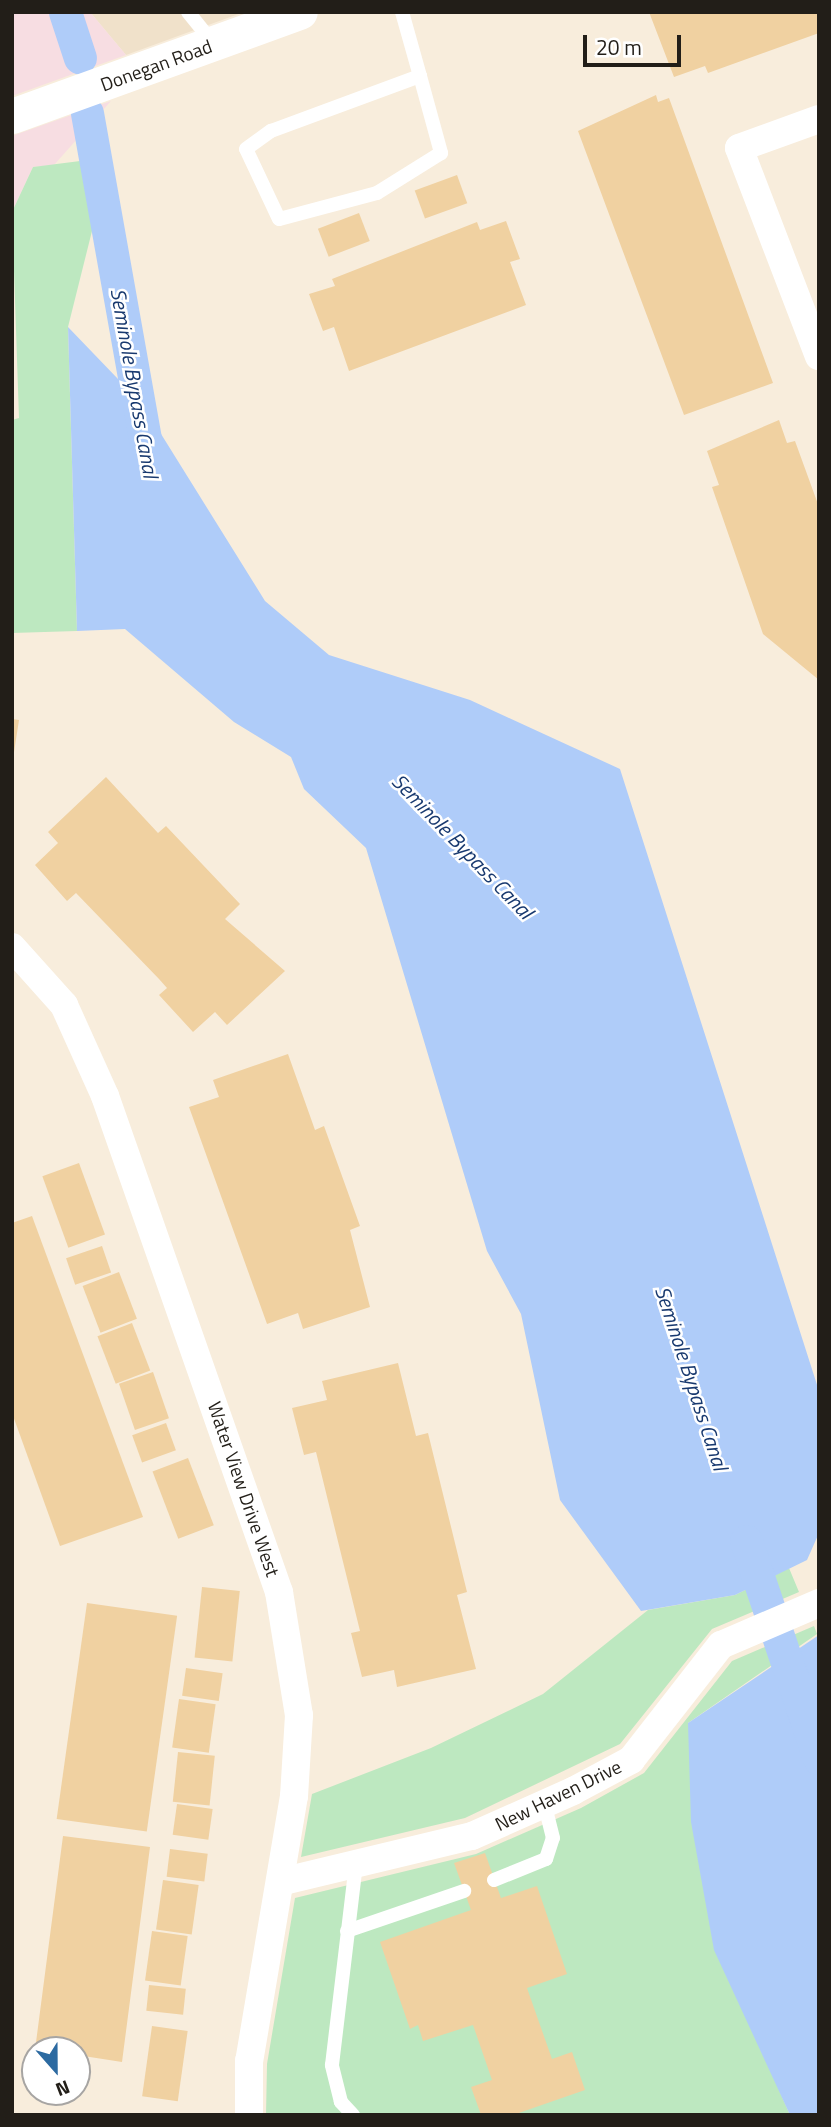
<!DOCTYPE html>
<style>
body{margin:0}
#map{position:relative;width:831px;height:2127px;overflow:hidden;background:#f8eddc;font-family:"Titillium Web",sans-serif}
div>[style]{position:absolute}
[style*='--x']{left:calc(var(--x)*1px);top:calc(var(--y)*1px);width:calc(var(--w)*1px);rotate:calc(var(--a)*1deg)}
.built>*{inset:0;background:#f0e1ca}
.industrial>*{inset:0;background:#f7dde2}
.green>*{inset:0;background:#bde8c0}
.water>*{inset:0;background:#afccf9}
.canal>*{height:33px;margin:-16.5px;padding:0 16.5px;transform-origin:16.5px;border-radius:16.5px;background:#afccf9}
.building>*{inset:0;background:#f0d1a1;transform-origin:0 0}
.service>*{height:14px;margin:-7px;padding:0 7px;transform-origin:7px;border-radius:7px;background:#fff}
.minor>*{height:28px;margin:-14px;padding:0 14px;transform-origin:14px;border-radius:14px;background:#fff}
.tertiary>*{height:35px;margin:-17.5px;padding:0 17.5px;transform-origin:17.5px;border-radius:17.5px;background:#fff}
span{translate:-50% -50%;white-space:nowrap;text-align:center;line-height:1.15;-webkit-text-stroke:5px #fff;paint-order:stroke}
.street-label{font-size:19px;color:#221e18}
.water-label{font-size:21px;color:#18396f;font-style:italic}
.frame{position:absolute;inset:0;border:14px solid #221e18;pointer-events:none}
.north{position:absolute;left:21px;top:2036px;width:70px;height:70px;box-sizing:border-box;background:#fff;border:2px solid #a7a5a3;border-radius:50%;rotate:159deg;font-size:19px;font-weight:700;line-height:28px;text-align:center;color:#221e18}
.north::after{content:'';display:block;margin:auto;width:24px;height:32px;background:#2c6aa1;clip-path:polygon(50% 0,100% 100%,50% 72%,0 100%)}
.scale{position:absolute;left:583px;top:35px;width:98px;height:32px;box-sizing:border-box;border:4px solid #221e18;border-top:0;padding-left:9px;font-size:21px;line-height:24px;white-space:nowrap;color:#221e18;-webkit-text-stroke:5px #fff;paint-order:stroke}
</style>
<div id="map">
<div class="built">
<i style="clip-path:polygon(90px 12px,244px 12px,126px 55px)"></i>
</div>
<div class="industrial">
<i style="clip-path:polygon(12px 12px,90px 12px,126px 55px,12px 96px)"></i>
<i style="clip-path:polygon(111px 101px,54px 165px,33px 167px,12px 212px,12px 136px)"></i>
</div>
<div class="green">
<i style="clip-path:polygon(88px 160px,96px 215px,68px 327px,77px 631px,12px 633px,12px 420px,19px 418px,12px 212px,33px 167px)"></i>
<i style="clip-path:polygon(789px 1568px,799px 1592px,712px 1629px,620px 1744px,465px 1818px,301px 1857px,312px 1794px,431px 1748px,543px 1694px,648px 1610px,735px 1595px)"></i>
<i style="clip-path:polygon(814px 1626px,817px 1634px,688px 1723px,752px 2028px,790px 2115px,266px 2115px,267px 2064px,295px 1898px,476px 1854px,581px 1808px,644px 1773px,732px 1661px)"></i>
</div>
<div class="water">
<i style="clip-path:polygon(68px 327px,143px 405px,265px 601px,329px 655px,470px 700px,620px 769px,819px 1391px,819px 1533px,807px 1560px,735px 1595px,641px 1611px,560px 1500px,521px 1314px,487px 1251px,366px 848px,304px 789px,291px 757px,234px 722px,125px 629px,77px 631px)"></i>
<i style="clip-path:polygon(819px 1635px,819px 2115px,790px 2115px,714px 1950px,691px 1822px,688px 1723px)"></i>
</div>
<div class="canal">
<i style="--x:65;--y:12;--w:48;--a:71.9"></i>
<i style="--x:87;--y:113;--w:336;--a:79.9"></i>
<i style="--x:746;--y:1541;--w:229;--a:71.4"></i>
</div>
<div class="building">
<i style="clip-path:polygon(649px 12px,819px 12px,819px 33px,708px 73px,705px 66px,674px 77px)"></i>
<i style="clip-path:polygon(656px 95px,658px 102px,669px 98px,773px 383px,684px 415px,578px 131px)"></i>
<i style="left:457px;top:175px;width:30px;height:45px;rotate:70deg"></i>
<i style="left:359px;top:213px;width:30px;height:44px;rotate:69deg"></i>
<i style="clip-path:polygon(506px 221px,520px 259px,510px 262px,526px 305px,349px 371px,334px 327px,323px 331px,309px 294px,335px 286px,332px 279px,477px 222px,480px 230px)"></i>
<i style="clip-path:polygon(779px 420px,787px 443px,795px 441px,819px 507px,819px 680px,763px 634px,712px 487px,719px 485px,707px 451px)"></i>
<i style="clip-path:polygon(12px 719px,19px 720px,14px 752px,12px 752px)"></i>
<i style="clip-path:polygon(106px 777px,158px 833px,166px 826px,240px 904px,225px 919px,285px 971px,227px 1025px,215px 1012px,193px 1032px,159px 995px,167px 988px,159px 979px,76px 893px,67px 901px,35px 865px,58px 843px,48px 832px)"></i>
<i style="clip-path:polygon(288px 1054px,315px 1130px,324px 1126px,360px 1226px,350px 1230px,370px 1307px,303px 1329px,298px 1313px,267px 1324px,189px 1107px,219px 1097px,213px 1080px)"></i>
<i style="left:79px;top:1163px;width:76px;height:39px;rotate:70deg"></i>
<i style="clip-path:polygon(32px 1216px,143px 1517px,60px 1546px,12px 1413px,12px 1223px)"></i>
<i style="left:102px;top:1246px;width:28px;height:38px;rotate:71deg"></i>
<i style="left:119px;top:1272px;width:50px;height:39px;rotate:69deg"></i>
<i style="left:132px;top:1323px;width:51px;height:37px;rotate:69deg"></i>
<i style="clip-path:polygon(398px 1363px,416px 1436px,428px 1433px,467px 1592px,457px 1595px,476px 1669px,397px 1687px,394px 1670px,362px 1677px,351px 1633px,360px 1631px,316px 1452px,304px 1455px,292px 1408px,327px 1400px,322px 1381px)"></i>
<i style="left:153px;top:1372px;width:49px;height:36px;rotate:71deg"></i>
<i style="left:166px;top:1423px;width:29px;height:36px;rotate:70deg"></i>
<i style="left:188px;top:1458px;width:72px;height:38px;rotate:69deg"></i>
<i style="left:202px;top:1587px;width:38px;height:71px;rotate:6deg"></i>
<i style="left:87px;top:1603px;width:91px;height:218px;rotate:8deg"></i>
<i style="left:186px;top:1668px;width:37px;height:28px;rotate:8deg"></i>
<i style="left:179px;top:1699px;width:37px;height:49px;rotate:8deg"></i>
<i style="left:178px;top:1752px;width:37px;height:50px;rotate:6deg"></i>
<i style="left:177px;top:1804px;width:36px;height:31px;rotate:8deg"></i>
<i style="clip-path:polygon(63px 1836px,150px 1847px,122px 2062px,77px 2055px,77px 2050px,35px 2050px)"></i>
<i style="left:170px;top:1849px;width:38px;height:28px;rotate:7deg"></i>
<i style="clip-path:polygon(485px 1853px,501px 1898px,537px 1886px,567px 1974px,527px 1988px,552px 2059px,572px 2052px,585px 2090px,513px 2115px,481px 2115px,471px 2087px,492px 2080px,473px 2025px,423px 2041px,418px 2025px,410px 2029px,380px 1942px,471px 1910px,454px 1863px)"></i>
<i style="left:163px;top:1880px;width:36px;height:50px;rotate:8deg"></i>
<i style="left:152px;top:1931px;width:36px;height:50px;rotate:8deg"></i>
<i style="left:149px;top:1985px;width:37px;height:26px;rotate:6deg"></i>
<i style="left:152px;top:2026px;width:36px;height:71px;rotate:8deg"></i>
</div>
<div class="service">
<i style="--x:188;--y:12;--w:40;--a:51"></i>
<i style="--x:402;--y:12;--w:66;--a:74.3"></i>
<i style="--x:420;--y:76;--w:80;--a:74.7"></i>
<i style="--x:441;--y:153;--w:75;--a:148"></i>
<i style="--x:377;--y:193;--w:101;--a:165.1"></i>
<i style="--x:279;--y:219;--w:77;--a:-115.2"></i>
<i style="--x:246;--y:149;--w:31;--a:-36"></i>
<i style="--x:271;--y:131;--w:159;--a:-20.3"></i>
<i style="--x:494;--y:1880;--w:56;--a:-22"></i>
<i style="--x:546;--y:1859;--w:22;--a:-72"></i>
<i style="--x:553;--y:1838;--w:36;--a:-104"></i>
<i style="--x:347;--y:1931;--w:124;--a:-18.9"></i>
<i style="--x:353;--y:2115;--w:18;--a:-133"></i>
<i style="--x:341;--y:2102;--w:38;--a:-104"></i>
<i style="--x:332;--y:2065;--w:202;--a:-83.2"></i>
</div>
<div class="minor">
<i style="--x:819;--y:119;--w:85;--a:160.1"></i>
<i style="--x:739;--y:148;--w:223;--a:69"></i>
<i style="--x:12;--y:947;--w:78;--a:48.1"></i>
<i style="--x:64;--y:1005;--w:100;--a:65.7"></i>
<i style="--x:105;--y:1096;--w:526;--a:70.67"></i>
<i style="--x:279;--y:1592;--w:125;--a:80.8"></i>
<i style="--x:299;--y:1715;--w:81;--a:93.5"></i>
<i style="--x:294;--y:1796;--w:269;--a:99.6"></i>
<i style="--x:249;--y:2061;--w:54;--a:90"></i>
<i style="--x:280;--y:1882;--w:197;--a:-13.5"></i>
<i style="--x:472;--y:1836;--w:111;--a:-24"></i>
<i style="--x:573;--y:1791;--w:66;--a:-28.1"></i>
<i style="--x:631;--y:1760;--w:146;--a:-52"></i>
<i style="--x:721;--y:1645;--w:107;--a:-23.2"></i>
</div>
<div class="tertiary">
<i style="--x:12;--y:116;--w:306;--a:-19.9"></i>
</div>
<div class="street-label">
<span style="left:156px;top:65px;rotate:-20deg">Donegan Road</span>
<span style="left:244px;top:1489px;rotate:71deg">Water View Drive West</span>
<span style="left:558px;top:1795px;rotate:-26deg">New Haven Drive</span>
</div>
<div class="water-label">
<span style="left:135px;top:383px;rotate:80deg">Seminole Bypass Canal</span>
<span style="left:463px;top:846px;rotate:46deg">Seminole Bypass Canal</span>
<span style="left:692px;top:1378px;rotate:72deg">Seminole Bypass Canal</span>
</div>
<div class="frame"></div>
<div class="north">N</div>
<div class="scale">20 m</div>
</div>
